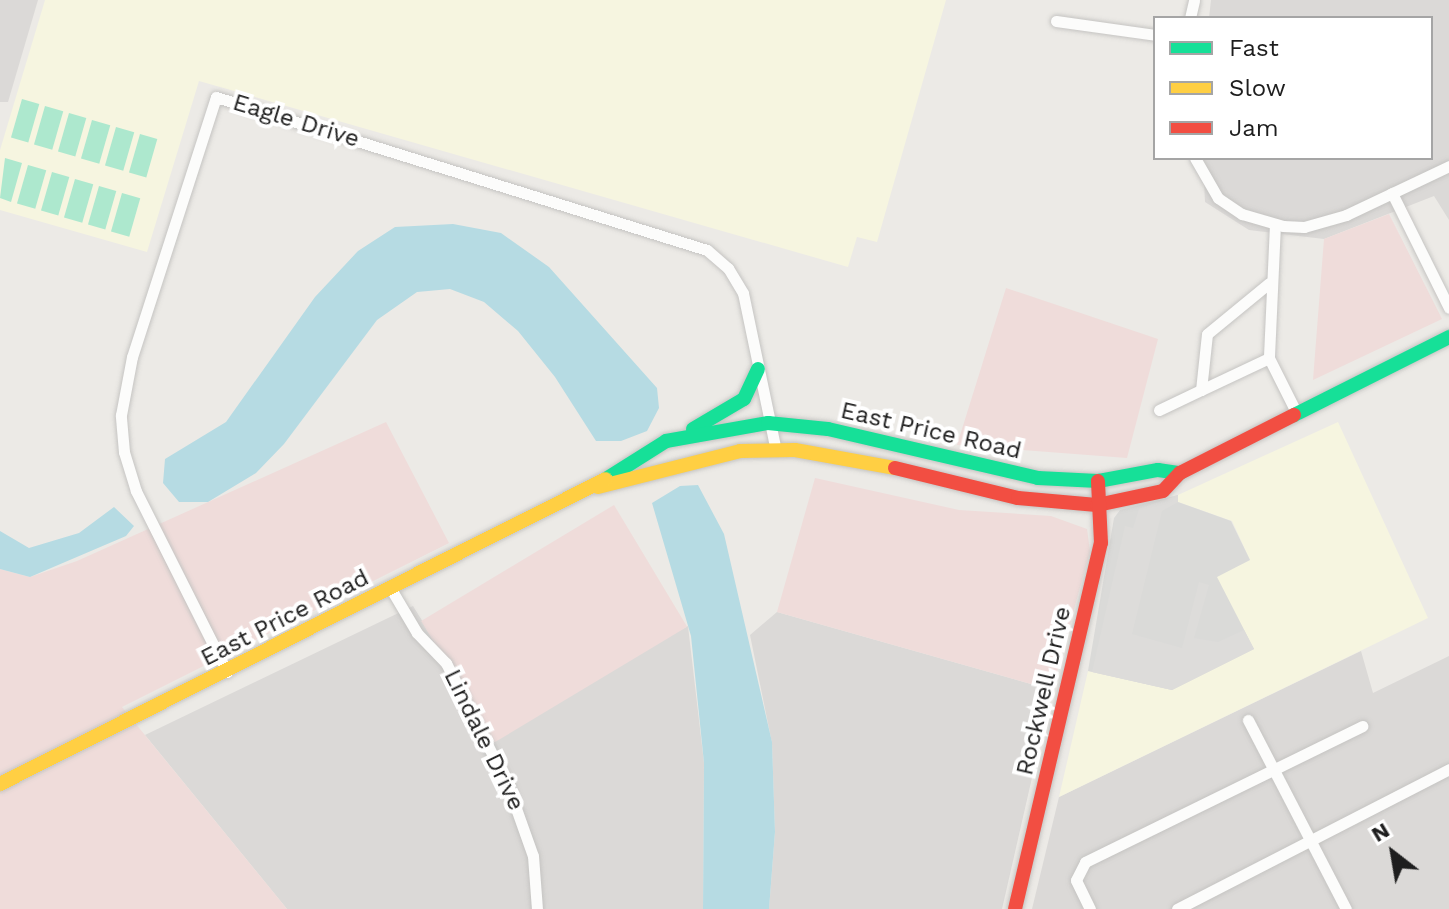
<!DOCTYPE html>
<style>
body{margin:0}
#map{position:relative;width:1449px;height:909px;overflow:hidden;background:#eceae6;font-family:"Work Sans",sans-serif}
div>[style]{position:absolute}
[style*='--x']{left:calc(var(--x)*1px);top:calc(var(--y)*1px);width:calc(var(--w)*1px);rotate:calc(var(--a)*1deg)}
.residential>*{inset:0;background:#dbd9d7}
.commercial>*{inset:0;background:#efdcda;transform-origin:0 0}
.education>*{inset:0;background:#f6f5e0}
.religious>*{inset:0;background:#dadad8}
.pitch>*{inset:0;background:#ade8ce;transform-origin:0 0}
.parking>*{inset:0;background:#dddcda}
.water>*{inset:0;background:#b6dbe3}
.roads{filter:drop-shadow(0 0 2px #c5c4c2) drop-shadow(0 0 2px #c5c4c2)}
.street>*{height:11px;margin:-5.5px;padding:0 5.5px;transform-origin:5.5px;border-radius:5.5px;background:#fcfcfb}
.fast>*{height:14px;margin:-7px;padding:0 7px;transform-origin:7px;border-radius:7px;background:#16e098}
.slow>*{height:14px;margin:-7px;padding:0 7px;transform-origin:7px;border-radius:7px;background:#ffcf43}
.jam>*{height:14px;margin:-7px;padding:0 7px;transform-origin:7px;border-radius:7px;background:#f24e42}
span{translate:-50% -50%;white-space:nowrap;text-align:center;line-height:1.15;-webkit-text-stroke:8px #fff;paint-order:stroke}
.street-label{font-size:24px;color:#1e1e1e}
.legend{position:absolute;left:1153px;top:16px;width:280px;height:144px;box-sizing:border-box;background:#fff;border:2px solid #a5a5a5;margin:0;padding:10px 14px;list-style:none;font-size:24px;color:#1e1e1e}
.legend li{display:flex;align-items:center;gap:16px;height:40px}
.legend b{width:40px;border:2px solid #a5a5a5}
.north{position:absolute;left:1353px;top:813px;width:80px;height:80px;-webkit-text-stroke:6px #fff;paint-order:stroke;rotate:329deg;font-size:22px;font-weight:700;line-height:32px;text-align:center;color:#1e1e1e}
.north::after{content:'';display:block;margin:auto;width:28px;height:36px;background:#1e1e1e;clip-path:polygon(50% 0,100% 100%,50% 72%,0 100%)}
</style>
<div id="map">
<div class="residential">
<i style="clip-path:polygon(0 0,38px 0,8px 102px,0 102px)"></i>
<i style="clip-path:polygon(1211px 0,1449px 0,1449px 220px,1434px 196px,1324px 239px,1249px 230px,1205px 202px,1203px 158px,1431px 158px,1431px 18px,1209px 18px)"></i>
<i style="clip-path:polygon(413px 606px,491px 731px,688px 626px,704px 763px,703px 909px,287px 909px,145px 735px)"></i>
<i style="clip-path:polygon(777px 612px,1052px 690px,1002px 909px,769px 909px,775px 832px,772px 743px,750px 635px)"></i>
<i style="clip-path:polygon(1361px 651px,1373px 693px,1449px 656px,1449px 909px,1032px 909px,1059px 797px)"></i>
</div>
<div class="commercial">
<i style="clip-path:polygon(1389px 214px,1442px 319px,1313px 380px,1324px 239px)"></i>
<i style="clip-path:polygon(1006px 288px,1158px 339px,1127px 458px,957px 445px)"></i>
<i style="clip-path:polygon(386px 422px,449px 543px,122px 707px,287px 909px,0 909px,0 569px,30px 577px,77px 561px)"></i>
<i style="clip-path:polygon(815px 478px,959px 510px,1051px 516px,1087px 529px,1090px 551px,1052px 690px,777px 612px)"></i>
<i style="left:614px;top:505px;width:142px;height:225px;rotate:59deg"></i>
</div>
<div class="education">
<i style="clip-path:polygon(45px 0,946px 0,877px 242px,857px 237px,848px 267px,199px 81px,147px 252px,0 210px,0 150px)"></i>
<i style="clip-path:polygon(1338px 422px,1428px 618px,1059px 797px,1088px 671px,1172px 690px,1216px 576px,1250px 560px,1232px 521px,1178px 502px,1178px 495px)"></i>
</div>
<div class="religious">
<i style="clip-path:polygon(1178px 495px,1178px 502px,1231px 521px,1250px 560px,1217px 577px,1254px 649px,1172px 690px,1088px 671px,1114px 518px,1120px 510px)"></i>
</div>
<div class="pitch">
<i style="left:22px;top:99px;width:18px;height:40px;rotate:16deg"></i>
<i style="left:45px;top:106px;width:19px;height:40px;rotate:16deg"></i>
<i style="left:69px;top:113px;width:18px;height:40px;rotate:16deg"></i>
<i style="left:92px;top:120px;width:19px;height:40px;rotate:16deg"></i>
<i style="left:116px;top:127px;width:19px;height:40px;rotate:16deg"></i>
<i style="left:140px;top:134px;width:18px;height:40px;rotate:16deg"></i>
<i style="clip-path:polygon(5px 158px,22px 163px,11px 202px,0 198px)"></i>
<i style="left:28px;top:165px;width:19px;height:40px;rotate:16deg"></i>
<i style="left:52px;top:172px;width:18px;height:40px;rotate:16deg"></i>
<i style="left:75px;top:179px;width:19px;height:40px;rotate:16deg"></i>
<i style="left:99px;top:186px;width:18px;height:40px;rotate:16deg"></i>
<i style="left:122px;top:193px;width:19px;height:40px;rotate:16deg"></i>
</div>
<div class="parking">
<i style="clip-path:polygon(1178px 495px,1178px 502px,1162px 511px,1132px 634px,1182px 648px,1199px 582px,1209px 585px,1194px 638px,1218px 642px,1244px 630px,1254px 649px,1172px 690px,1092px 672px,1125px 526px,1133px 528px,1139px 509px)"></i>
</div>
<div class="water">
<i style="clip-path:polygon(453px 224px,501px 233px,549px 267px,657px 388px,659px 408px,647px 431px,621px 441px,596px 441px,555px 377px,518px 331px,484px 302px,450px 289px,417px 292px,377px 320px,284px 444px,256px 473px,208px 502px,179px 502px,163px 483px,165px 459px,226px 422px,315px 297px,358px 251px,395px 227px)"></i>
<i style="clip-path:polygon(698px 485px,724px 534px,772px 742px,775px 832px,769px 909px,703px 909px,704px 763px,691px 636px,652px 503px,680px 486px)"></i>
<i style="clip-path:polygon(114px 507px,134px 526px,126px 536px,30px 577px,0 569px,0 531px,29px 548px,79px 533px)"></i>
</div>
<div class="roads">
<div class="street">
<i style="--x:1190;--y:18;--w:18;--a:-77"></i>
<i style="--x:1056;--y:21;--w:100;--a:8"></i>
<i style="--x:1195;--y:158;--w:46;--a:60.1"></i>
<i style="--x:1218;--y:198;--w:29;--a:34"></i>
<i style="--x:1242;--y:214;--w:43;--a:16.3"></i>
<i style="--x:1283;--y:226;--w:21;--a:3"></i>
<i style="--x:1304;--y:227;--w:44;--a:-15.9"></i>
<i style="--x:1346;--y:215;--w:114;--a:-25.4"></i>
<i style="--x:1392;--y:193;--w:128;--a:63.6"></i>
<i style="--x:1275;--y:224;--w:134;--a:92.6"></i>
<i style="--x:1269;--y:358;--w:63;--a:63.4"></i>
<i style="--x:1269;--y:358;--w:75;--a:154.8"></i>
<i style="--x:1201;--y:390;--w:56;--a:-83.9"></i>
<i style="--x:1207;--y:334;--w:80;--a:-39.4"></i>
<i style="--x:1159;--y:410;--w:47;--a:-25.5"></i>
<i style="--x:391;--y:589;--w:51;--a:59.4"></i>
<i style="--x:417;--y:633;--w:42;--a:46"></i>
<i style="--x:446;--y:663;--w:135;--a:63.1"></i>
<i style="--x:507;--y:783;--w:77;--a:70.4"></i>
<i style="--x:533;--y:856;--w:53;--a:85.7"></i>
<i style="--x:227;--y:672;--w:203;--a:-116.7"></i>
<i style="--x:136;--y:491;--w:41;--a:-107.1"></i>
<i style="--x:124;--y:452;--w:37;--a:-95"></i>
<i style="--x:121;--y:415;--w:59;--a:-79.3"></i>
<i style="--x:132;--y:357;--w:273;--a:-72.1"></i>
<i style="--x:216;--y:97;--w:514;--a:17.31"></i>
<i style="--x:707;--y:250;--w:28;--a:41"></i>
<i style="--x:728;--y:268;--w:29;--a:59"></i>
<i style="--x:743;--y:293;--w:161;--a:78.2"></i>
<i style="--x:1248;--y:720;--w:213;--a:62.6"></i>
<i style="--x:1090;--y:909;--w:32;--a:-116"></i>
<i style="--x:1076;--y:880;--w:20;--a:-63"></i>
<i style="--x:1085;--y:862;--w:309;--a:-26.1"></i>
<i style="--x:1177;--y:909;--w:306;--a:-27.2"></i>
</div>
<div class="fast">
<i style="--x:1294;--y:415;--w:174;--a:-26.7"></i>
<i style="--x:693;--y:429;--w:59;--a:-30.5"></i>
<i style="--x:744;--y:399;--w:33;--a:-65"></i>
<i style="--x:606;--y:479;--w:71;--a:-32.3"></i>
<i style="--x:666;--y:441;--w:104;--a:-10"></i>
<i style="--x:768;--y:423;--w:60;--a:5.7"></i>
<i style="--x:828;--y:429;--w:216;--a:13.1"></i>
<i style="--x:1038;--y:478;--w:60;--a:2.9"></i>
<i style="--x:1098;--y:481;--w:61;--a:-10.4"></i>
<i style="--x:1158;--y:470;--w:22;--a:8"></i>
</div>
<div class="slow">
<i style="--x:598;--y:487;--w:146;--a:-14.2"></i>
<i style="--x:740;--y:451;--w:55;--a:-1"></i>
<i style="--x:795;--y:450;--w:102;--a:10.2"></i>
<i style="--x:0;--y:784;--w:678;--a:-26.72"></i>
</div>
<div class="jam">
<i style="--x:895;--y:468;--w:127;--a:13.7"></i>
<i style="--x:1018;--y:498;--w:79;--a:5.1"></i>
<i style="--x:1097;--y:505;--w:67;--a:-12"></i>
<i style="--x:1163;--y:491;--w:25;--a:-47"></i>
<i style="--x:1180;--y:473;--w:128;--a:-27"></i>
<i style="--x:1015;--y:909;--w:376;--a:-76.8"></i>
<i style="--x:1101;--y:543;--w:62;--a:-92.8"></i>
</div>
</div>
<div class="street-label">
<span style="left:296px;top:121px;rotate:17deg">Eagle Drive</span>
<span style="left:931px;top:431px;rotate:13deg">East Price Road</span>
<span style="left:285px;top:618px;rotate:-27deg">East Price Road</span>
<span style="left:1044px;top:691px;rotate:-77deg">Rockwell Drive</span>
<span style="left:484px;top:740px;rotate:64deg">Lindale Drive</span>
</div>
<ul class="legend">
<li><b style="height:10px;background:#16e098"></b>Fast</li>
<li><b style="height:10px;background:#ffcf43"></b>Slow</li>
<li><b style="height:10px;background:#f24e42"></b>Jam</li>
</ul>
<div class="north">N</div>
</div>
